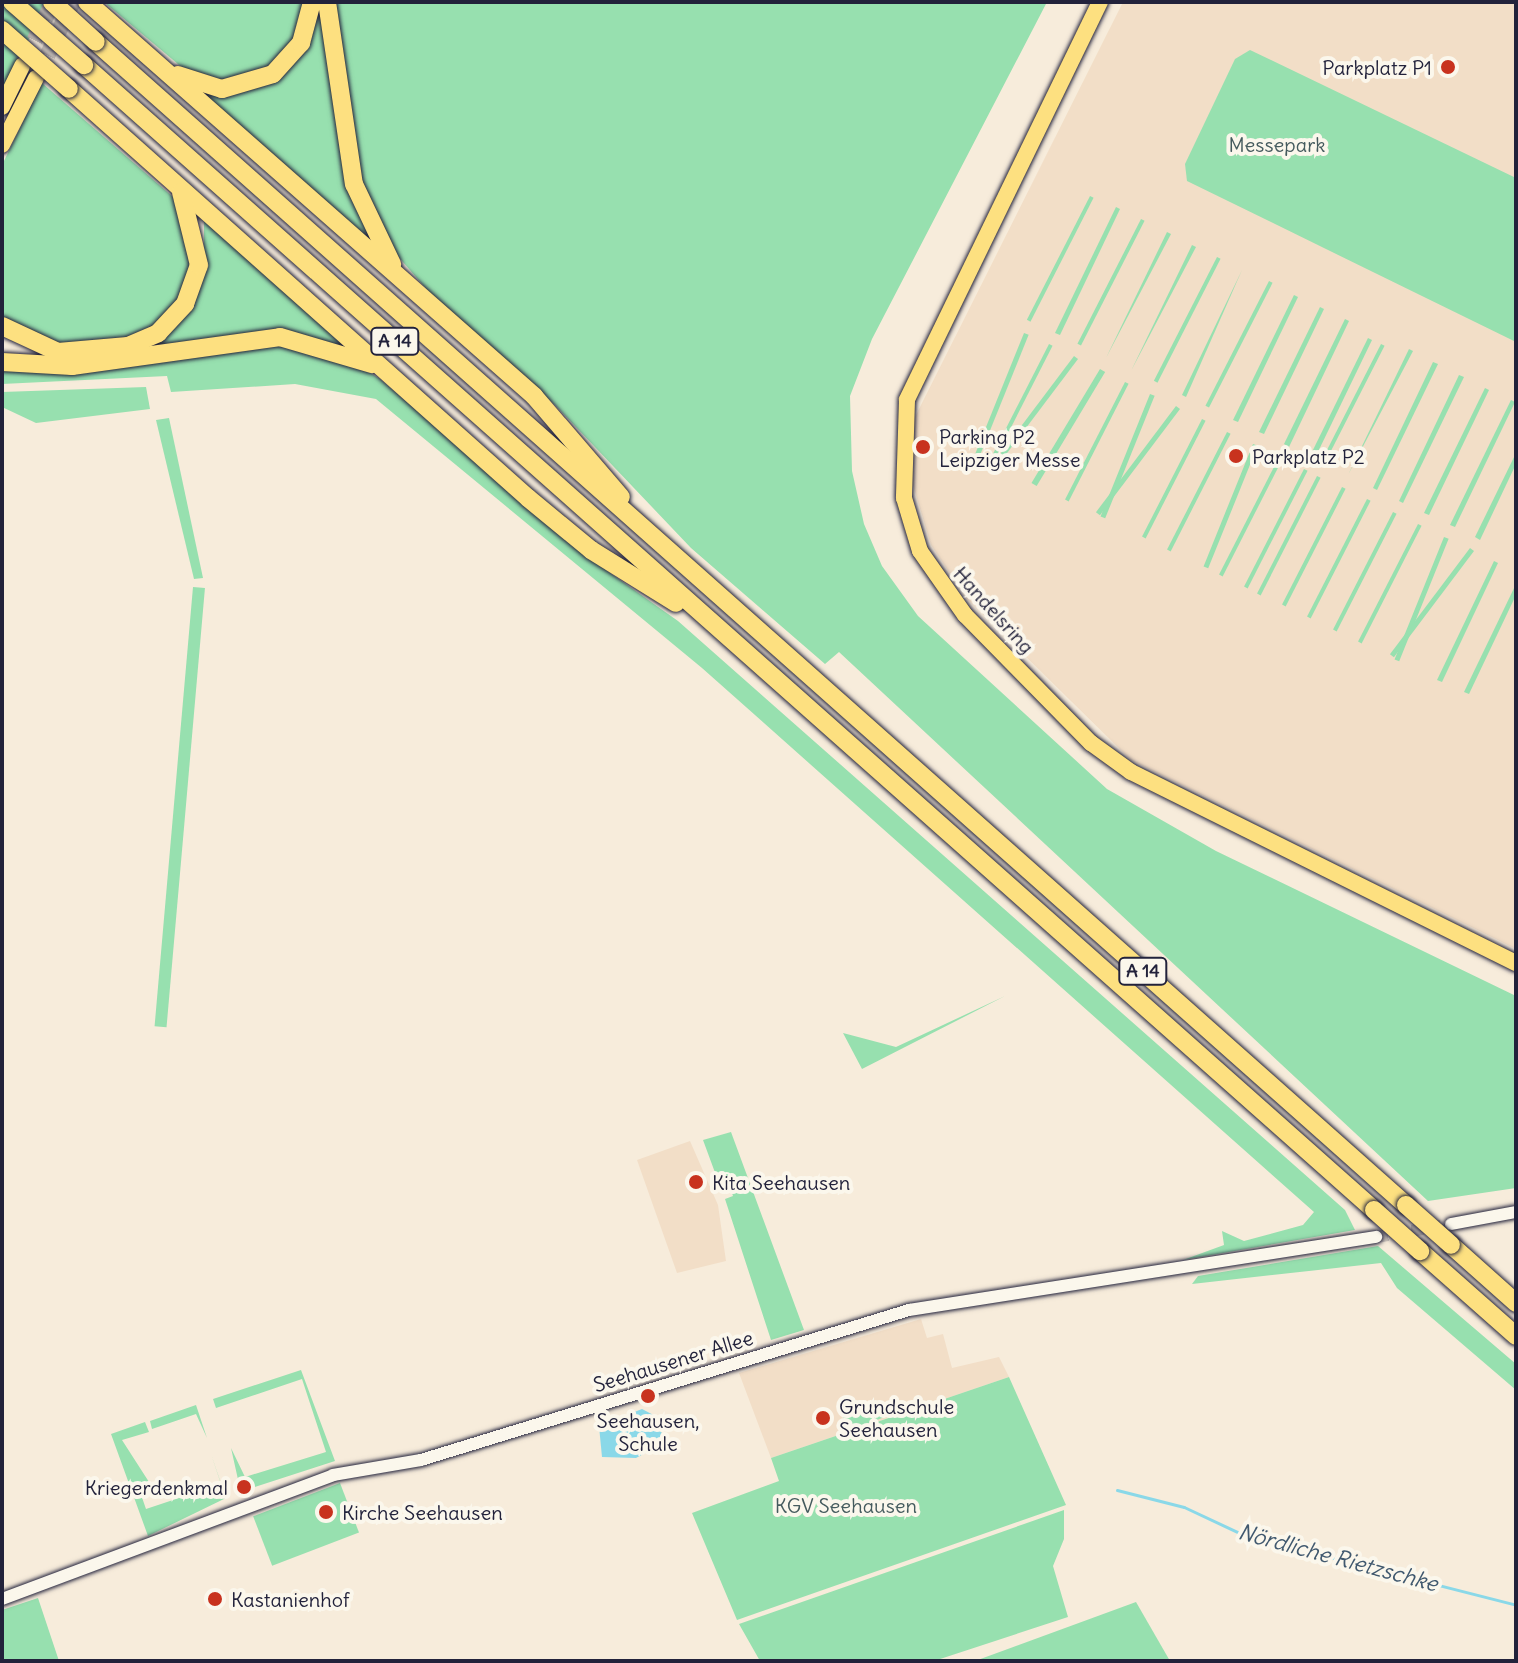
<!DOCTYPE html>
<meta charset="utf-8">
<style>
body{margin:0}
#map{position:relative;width:1518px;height:1663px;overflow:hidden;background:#f7ecdb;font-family:Delius,sans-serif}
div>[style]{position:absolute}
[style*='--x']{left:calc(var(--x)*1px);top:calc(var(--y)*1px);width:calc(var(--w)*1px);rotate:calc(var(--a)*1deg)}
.built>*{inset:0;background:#f2dec7}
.green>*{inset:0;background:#97e0af;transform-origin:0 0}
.water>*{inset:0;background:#8ad8e8}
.stream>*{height:3px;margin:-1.5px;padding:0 1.5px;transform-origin:1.5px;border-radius:1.5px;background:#8ad8e8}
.minor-tunnel>*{height:12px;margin-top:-6px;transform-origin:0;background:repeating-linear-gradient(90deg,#ccc4bb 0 12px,transparent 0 18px)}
.major-tunnel>*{height:16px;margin-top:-8px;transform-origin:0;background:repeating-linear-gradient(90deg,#ccc4bb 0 16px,transparent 0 24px)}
.roads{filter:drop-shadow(0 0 2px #22223b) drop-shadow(0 0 2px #22223b)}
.minor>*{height:12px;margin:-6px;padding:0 6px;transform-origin:6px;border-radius:6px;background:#fbf7ec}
.major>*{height:16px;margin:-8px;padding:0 8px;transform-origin:8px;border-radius:8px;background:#fde080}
.highway>*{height:18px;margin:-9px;padding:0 9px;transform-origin:9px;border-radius:9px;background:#fde080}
.bridges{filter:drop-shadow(0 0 2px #22223b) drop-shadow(0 0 2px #22223b)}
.highway-bridge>*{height:18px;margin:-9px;padding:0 9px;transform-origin:9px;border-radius:9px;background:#fde080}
.dots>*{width:22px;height:22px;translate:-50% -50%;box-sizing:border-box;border:4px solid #fbf7ec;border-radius:50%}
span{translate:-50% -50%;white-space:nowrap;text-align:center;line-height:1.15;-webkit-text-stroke:8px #fbf7ec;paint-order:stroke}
.shield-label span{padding:2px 6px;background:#fbf7ec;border:2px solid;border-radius:6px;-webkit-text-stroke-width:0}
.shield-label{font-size:18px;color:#22223b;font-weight:700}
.poi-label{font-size:20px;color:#22223b}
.right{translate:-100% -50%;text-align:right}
.left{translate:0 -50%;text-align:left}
.park-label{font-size:20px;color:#455b5e}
.street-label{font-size:20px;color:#22223b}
.water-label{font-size:22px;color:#41596f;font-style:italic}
.frame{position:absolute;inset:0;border:4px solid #22223b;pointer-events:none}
</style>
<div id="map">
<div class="built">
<i style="clip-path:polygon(1123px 2px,1516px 2px,1516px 949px,1131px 760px,967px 599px,931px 545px,913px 485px,914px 419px)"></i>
<i style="clip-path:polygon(690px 1141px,718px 1205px,726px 1261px,677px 1273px,637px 1160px)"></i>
<i style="clip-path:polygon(921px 1319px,927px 1338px,943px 1334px,952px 1368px,999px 1357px,1009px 1377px,771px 1458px,739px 1373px)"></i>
</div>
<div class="green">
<i style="clip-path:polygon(5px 2px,47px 2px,2px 94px,2px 7px)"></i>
<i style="clip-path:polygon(104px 2px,306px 2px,298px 37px,277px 64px,229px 82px,191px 75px)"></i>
<i style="clip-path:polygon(322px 2px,376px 244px,373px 247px,200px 90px,257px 87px)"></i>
<i style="clip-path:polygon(333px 2px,1047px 2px,872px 339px,850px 396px,852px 471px,864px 524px,882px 566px,918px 616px,1107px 789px,1216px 851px,1516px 996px,1516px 1188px,1428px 1201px,839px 652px,825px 664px,691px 548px,555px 405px,429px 292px,396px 254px,360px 183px)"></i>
<i style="clip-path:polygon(1250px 50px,1516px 178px,1516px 342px,1187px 181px,1185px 164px,1235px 59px)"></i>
<i style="clip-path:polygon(42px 83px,173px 197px,190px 230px,190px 282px,159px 325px,128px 341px,60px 346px,2px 319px,2px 165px)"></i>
<i style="left:1090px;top:196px;width:4px;height:139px;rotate:27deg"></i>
<i style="clip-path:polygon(1116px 207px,1120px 209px,1060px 335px,1055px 333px)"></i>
<i style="clip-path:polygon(204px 218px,350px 351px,277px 330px,138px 353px,161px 338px,204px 251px)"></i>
<i style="left:1141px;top:219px;width:4px;height:140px;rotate:27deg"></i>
<i style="clip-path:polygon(1167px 232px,1171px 234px,1106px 358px)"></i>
<i style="clip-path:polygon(1192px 245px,1196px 247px,1131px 371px)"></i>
<i style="left:1217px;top:257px;width:4px;height:139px;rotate:27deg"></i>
<i style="clip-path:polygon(1242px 270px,1186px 397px,1182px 395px)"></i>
<i style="left:1269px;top:281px;width:4px;height:140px;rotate:27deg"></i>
<i style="clip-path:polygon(1294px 295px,1298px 297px,1238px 422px,1233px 420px)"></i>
<i style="clip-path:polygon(1320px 307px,1324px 309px,1264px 434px,1259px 432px)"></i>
<i style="clip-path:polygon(1345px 319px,1349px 321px,1289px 447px,1284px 444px)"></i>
<i style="left:1024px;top:333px;width:5px;height:132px;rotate:22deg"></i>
<i style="clip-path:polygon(1368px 338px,1372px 340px,1315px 458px,1310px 456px)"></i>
<i style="clip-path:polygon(276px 343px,352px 362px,380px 379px,593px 561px,678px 621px,1345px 1210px,1355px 1230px,1183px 1260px,1224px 1245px,1222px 1231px,1244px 1241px,1303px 1225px,1314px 1212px,702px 668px,376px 399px,295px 384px,171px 392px,167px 376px,2px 384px,2px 368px)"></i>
<i style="left:1049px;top:344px;width:4px;height:132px;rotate:27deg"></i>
<i style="left:1381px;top:344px;width:4px;height:131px;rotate:27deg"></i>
<i style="clip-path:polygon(1409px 349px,1413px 351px,1348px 475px)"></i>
<i style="left:1074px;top:356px;width:5px;height:133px;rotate:37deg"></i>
<i style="clip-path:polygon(1433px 362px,1438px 364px,1377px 490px,1373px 488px)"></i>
<i style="left:1100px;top:369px;width:6px;height:133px;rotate:31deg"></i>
<i style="clip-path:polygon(1459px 375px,1464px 377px,1403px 503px,1399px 501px)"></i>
<i style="left:1125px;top:382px;width:4px;height:132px;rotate:27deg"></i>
<i style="clip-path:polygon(146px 387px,150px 409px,36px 423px,2px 407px,2px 392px)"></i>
<i style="clip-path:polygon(1485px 388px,1489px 390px,1429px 515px,1424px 513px)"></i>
<i style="left:1150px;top:394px;width:5px;height:132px;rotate:22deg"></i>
<i style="clip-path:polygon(1511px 400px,1515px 402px,1455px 527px,1450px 525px)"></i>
<i style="left:1176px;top:406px;width:5px;height:133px;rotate:37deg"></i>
<i style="clip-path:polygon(169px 418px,203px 578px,194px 579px,156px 420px)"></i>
<i style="left:1202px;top:419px;width:4px;height:132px;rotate:27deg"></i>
<i style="left:1227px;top:432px;width:4px;height:132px;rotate:27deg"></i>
<i style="left:1253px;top:444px;width:5px;height:132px;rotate:22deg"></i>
<i style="clip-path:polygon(1516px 453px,1516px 464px,1480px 540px,1475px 537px)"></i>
<i style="left:1279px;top:457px;width:4px;height:132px;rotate:27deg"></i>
<i style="left:1304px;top:469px;width:4px;height:132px;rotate:27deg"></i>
<i style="left:1317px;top:476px;width:4px;height:132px;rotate:27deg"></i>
<i style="left:1342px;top:487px;width:4px;height:132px;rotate:27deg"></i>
<i style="left:1367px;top:499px;width:4px;height:132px;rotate:27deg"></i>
<i style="left:1393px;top:512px;width:4px;height:132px;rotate:27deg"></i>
<i style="left:1418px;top:524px;width:4px;height:132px;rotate:27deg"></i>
<i style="left:1444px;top:537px;width:5px;height:132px;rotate:22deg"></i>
<i style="left:1470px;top:548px;width:5px;height:133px;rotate:37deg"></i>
<i style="clip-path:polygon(1494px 561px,1498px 563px,1442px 682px,1437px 680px)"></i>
<i style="clip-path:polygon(1516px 584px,1516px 595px,1469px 694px,1464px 692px)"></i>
<i style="left:193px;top:587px;width:12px;height:441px;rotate:5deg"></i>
<i style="clip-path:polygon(1005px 996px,862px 1069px,843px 1033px,896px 1047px)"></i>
<i style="clip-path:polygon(731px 1132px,804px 1330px,771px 1340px,725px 1199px,733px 1196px,726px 1176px,717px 1178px,703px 1140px)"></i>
<i style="clip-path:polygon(1378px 1246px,1516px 1364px,1516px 1390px,1397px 1288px,1381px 1263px,1192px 1284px,1198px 1276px)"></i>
<i style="clip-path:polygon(301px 1370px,335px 1461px,249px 1489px,239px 1484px,231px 1448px,245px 1477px,326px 1452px,302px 1379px,216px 1408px,213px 1399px)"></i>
<i style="clip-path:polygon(1009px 1377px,1066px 1505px,737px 1620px,692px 1513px,779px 1481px,771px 1458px)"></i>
<i style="left:879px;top:1402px;width:16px;height:39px;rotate:68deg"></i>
<i style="clip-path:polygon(196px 1405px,207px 1438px,196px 1414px,152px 1429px,150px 1421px)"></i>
<i style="clip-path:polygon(145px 1422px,149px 1432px,122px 1440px,149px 1482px,138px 1486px,146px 1509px,221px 1484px,211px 1454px,226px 1498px,148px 1536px,111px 1434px)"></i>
<i style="left:340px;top:1483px;width:53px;height:93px;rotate:69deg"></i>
<i style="clip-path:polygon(1064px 1510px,1064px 1539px,1053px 1566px,1068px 1617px,934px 1661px,760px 1661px,739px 1624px)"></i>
<i style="clip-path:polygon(38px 1598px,59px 1661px,2px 1661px,2px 1610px)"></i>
<i style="clip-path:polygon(1136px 1602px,1170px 1661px,975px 1661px)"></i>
</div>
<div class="water">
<i style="clip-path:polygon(642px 1409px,663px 1420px,660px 1445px,636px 1458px,602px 1457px,599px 1426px)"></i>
</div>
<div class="stream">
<i style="--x:1117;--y:1490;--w:69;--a:14.2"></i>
<i style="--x:1184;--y:1507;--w:68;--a:25.1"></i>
<i style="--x:1246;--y:1536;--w:279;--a:14.3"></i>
</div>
<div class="minor-tunnel">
<i style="--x:1376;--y:1237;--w:76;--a:-9.8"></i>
</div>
<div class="major-tunnel">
<i style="--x:24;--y:62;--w:67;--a:-64.2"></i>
<i style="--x:37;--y:77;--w:83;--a:-64.4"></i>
</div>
<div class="roads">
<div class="minor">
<i style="--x:1451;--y:1224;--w:66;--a:-10.5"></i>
<i style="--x:2;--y:1599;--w:353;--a:-20.5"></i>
<i style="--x:333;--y:1475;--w:89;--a:-9.7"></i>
<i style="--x:421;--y:1460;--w:511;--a:-17.09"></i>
<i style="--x:909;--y:1310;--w:473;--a:-8.9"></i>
</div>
<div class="major">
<i style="--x:1100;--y:2;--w:442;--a:115.9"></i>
<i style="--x:907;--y:400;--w:98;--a:91.8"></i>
<i style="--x:904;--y:498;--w:55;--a:73.2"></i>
<i style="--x:920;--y:551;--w:78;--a:54.9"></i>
<i style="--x:965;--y:615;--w:180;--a:45.5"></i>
<i style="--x:1091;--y:743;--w:49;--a:35.9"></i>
<i style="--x:1131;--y:772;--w:430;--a:26.4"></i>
<i style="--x:2;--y:107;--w:46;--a:-64"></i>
<i style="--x:2;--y:145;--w:75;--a:-63.1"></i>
</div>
<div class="highway">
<i style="--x:87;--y:2;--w:596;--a:41.39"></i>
<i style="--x:534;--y:396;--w:133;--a:49.3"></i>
<i style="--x:327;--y:2;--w:184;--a:81.6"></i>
<i style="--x:354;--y:184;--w:89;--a:64.6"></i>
<i style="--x:96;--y:42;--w:1752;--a:41.6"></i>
<i style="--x:84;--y:65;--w:1725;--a:41.59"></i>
<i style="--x:178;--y:75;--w:46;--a:17.7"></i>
<i style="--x:222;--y:89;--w:53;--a:-16.4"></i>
<i style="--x:273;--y:74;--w:42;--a:-47.9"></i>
<i style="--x:301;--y:43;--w:42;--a:-75"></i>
<i style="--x:69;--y:89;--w:615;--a:41.7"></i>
<i style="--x:528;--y:498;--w:82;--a:39.5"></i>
<i style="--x:591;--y:550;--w:100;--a:31.9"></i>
<i style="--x:2;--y:326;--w:62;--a:24.9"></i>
<i style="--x:58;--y:352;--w:70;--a:-4.9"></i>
<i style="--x:128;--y:346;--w:33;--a:-23"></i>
<i style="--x:158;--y:333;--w:40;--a:-47"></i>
<i style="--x:185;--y:304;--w:41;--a:-70.3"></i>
<i style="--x:199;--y:265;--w:75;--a:-103.9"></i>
<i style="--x:2;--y:362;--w:70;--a:3.3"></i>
<i style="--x:72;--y:366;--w:210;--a:-7.9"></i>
<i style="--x:280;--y:337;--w:96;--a:16.4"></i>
<i style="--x:1451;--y:1245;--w:87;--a:41.7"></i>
<i style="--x:1420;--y:1251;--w:128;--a:41.5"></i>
</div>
</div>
<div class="bridges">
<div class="highway-bridge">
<i style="--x:12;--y:2;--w:96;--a:41.2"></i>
<i style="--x:52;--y:2;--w:59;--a:42.3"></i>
<i style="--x:2;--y:30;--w:89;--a:41.4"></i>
<i style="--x:1406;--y:1205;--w:60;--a:41.6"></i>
<i style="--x:1374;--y:1210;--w:62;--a:41.7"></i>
</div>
</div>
<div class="dots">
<i style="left:1448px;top:67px;background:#c8321e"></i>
<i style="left:923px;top:447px;background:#c8321e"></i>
<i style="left:1236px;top:456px;background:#c8321e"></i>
<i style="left:696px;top:1182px;background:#c8321e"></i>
<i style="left:648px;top:1396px;background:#c8321e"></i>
<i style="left:823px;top:1418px;background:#c8321e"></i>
<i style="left:244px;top:1487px;background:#c8321e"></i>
<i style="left:326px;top:1512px;background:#c8321e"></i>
<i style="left:215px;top:1599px;background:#c8321e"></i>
</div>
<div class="shield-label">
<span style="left:395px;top:341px">A 14</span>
<span style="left:1143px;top:971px">A 14</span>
</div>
<div class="poi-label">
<span class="right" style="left:1432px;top:67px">Parkplatz P1</span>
<span class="left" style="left:939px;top:448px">Parking P2<br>Leipziger Messe</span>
<span class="left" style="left:1252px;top:456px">Parkplatz P2</span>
<span class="left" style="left:712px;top:1182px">Kita Seehausen</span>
<span class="left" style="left:839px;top:1418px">Grundschule<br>Seehausen</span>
<span style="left:648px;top:1432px">Seehausen,<br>Schule</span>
<span class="right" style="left:228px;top:1487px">Kriegerdenkmal</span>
<span class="left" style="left:342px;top:1512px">Kirche Seehausen</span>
<span class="left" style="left:231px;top:1599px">Kastanienhof</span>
</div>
<div class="park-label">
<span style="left:1277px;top:144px">Messepark</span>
<span style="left:846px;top:1505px">KGV Seehausen</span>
</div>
<div class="street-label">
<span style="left:994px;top:610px;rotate:48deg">Handelsring</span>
<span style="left:673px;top:1361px;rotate:-17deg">Seehausener Allee</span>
</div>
<div class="water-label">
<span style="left:1338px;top:1558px;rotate:15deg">Nördliche Rietzschke</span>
</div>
<div class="frame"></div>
</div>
